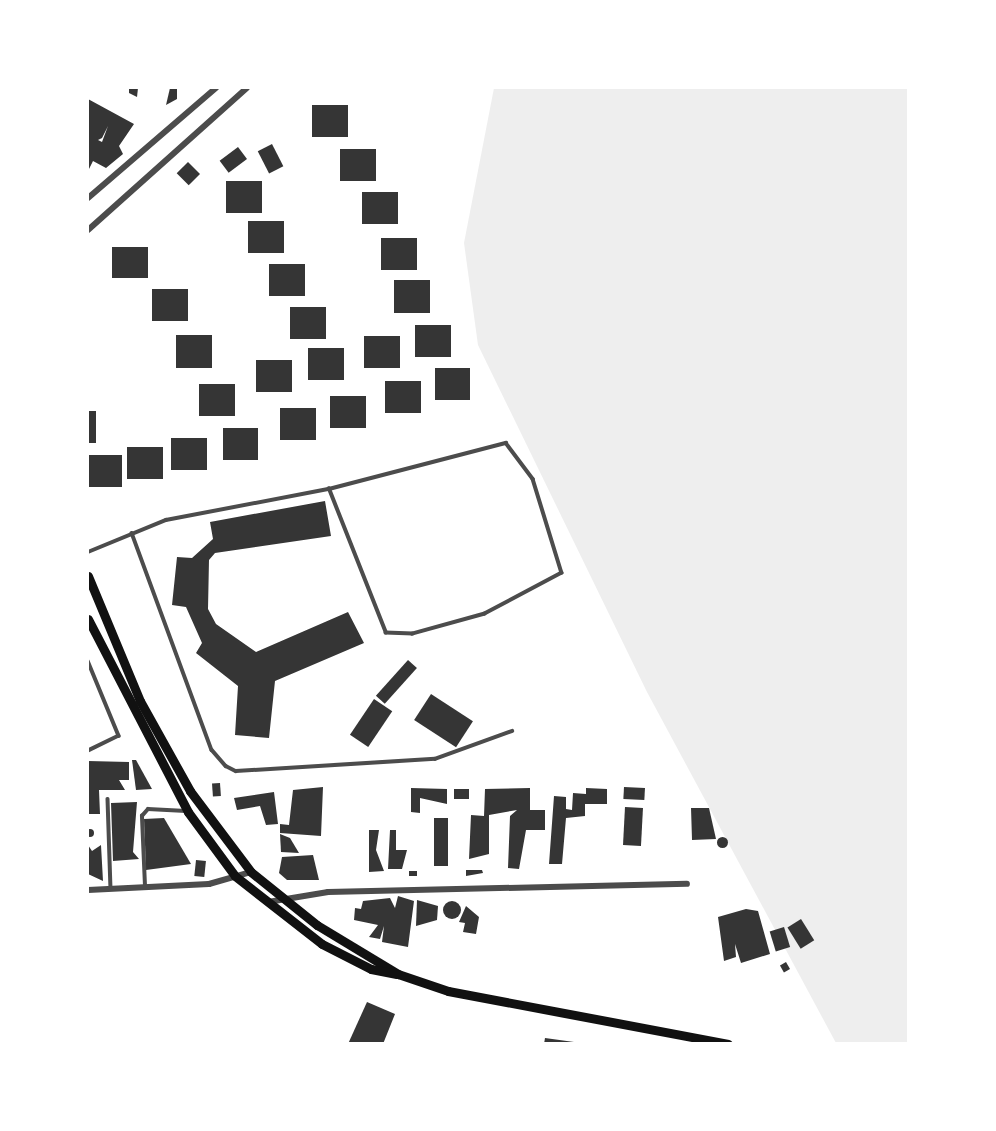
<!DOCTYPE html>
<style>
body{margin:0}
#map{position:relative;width:996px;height:1131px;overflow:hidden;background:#fff;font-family:"Exo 2",sans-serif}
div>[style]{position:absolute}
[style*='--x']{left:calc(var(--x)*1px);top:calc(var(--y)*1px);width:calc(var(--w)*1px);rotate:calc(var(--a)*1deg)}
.green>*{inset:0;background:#eee}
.building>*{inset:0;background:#353535;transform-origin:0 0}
.round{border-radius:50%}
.service>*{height:3.5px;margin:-1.75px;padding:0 1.75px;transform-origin:1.75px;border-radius:1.75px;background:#4c4c4c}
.minor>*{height:6px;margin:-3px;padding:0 3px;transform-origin:3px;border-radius:3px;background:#4c4c4c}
.secondary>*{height:9px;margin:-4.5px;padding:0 4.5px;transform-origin:4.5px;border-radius:4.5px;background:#111}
span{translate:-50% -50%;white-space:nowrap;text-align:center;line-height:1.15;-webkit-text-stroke:5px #fff;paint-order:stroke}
.frame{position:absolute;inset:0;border:89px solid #fff;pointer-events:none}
</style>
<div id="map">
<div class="green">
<i style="clip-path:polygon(494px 88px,908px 88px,908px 1043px,836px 1043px,647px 692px,478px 345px,464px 243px)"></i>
</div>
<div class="building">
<i style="clip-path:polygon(129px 88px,138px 88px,137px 97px,129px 93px)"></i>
<i style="clip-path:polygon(170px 88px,177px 88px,177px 99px,166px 105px)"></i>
<i style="clip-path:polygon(evenodd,88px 99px,134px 124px,119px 146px,123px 154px,106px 168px,93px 161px,88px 171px,88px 99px,108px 126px,102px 142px,98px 140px,102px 138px,108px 126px)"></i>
<i style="left:312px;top:105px;width:36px;height:32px"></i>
<i style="left:272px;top:144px;width:25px;height:16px;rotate:63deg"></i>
<i style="left:238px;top:147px;width:15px;height:23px;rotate:53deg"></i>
<i style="left:340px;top:149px;width:36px;height:32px"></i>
<i style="left:188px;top:162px;width:17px;height:16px;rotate:45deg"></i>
<i style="left:226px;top:181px;width:36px;height:32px"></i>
<i style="left:362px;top:192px;width:36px;height:32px"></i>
<i style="left:248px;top:221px;width:36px;height:32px"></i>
<i style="left:381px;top:238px;width:36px;height:32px"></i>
<i style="left:112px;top:247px;width:36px;height:31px"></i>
<i style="left:269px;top:264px;width:36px;height:32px"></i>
<i style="left:430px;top:280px;width:33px;height:36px;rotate:90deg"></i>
<i style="left:152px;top:289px;width:36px;height:32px"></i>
<i style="left:290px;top:307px;width:36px;height:32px"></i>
<i style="left:415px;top:325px;width:36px;height:32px"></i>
<i style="left:212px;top:335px;width:33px;height:36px;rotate:90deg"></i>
<i style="left:364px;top:336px;width:36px;height:32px"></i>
<i style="left:308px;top:348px;width:36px;height:32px"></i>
<i style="left:256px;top:360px;width:36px;height:32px"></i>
<i style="left:435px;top:368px;width:35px;height:32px"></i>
<i style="left:385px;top:381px;width:36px;height:32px"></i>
<i style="left:199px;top:384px;width:36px;height:32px"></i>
<i style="left:330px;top:396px;width:36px;height:32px"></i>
<i style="left:280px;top:408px;width:36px;height:32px"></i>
<i style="left:88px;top:411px;width:8px;height:32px"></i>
<i style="left:223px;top:428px;width:35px;height:32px"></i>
<i style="left:171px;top:438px;width:36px;height:32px"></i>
<i style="left:127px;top:447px;width:36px;height:32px"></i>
<i style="left:88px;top:455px;width:34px;height:32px"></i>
<i style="clip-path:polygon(325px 501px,331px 536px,215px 553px,209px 560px,208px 609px,216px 624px,256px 652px,348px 612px,364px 643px,275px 681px,269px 738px,235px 735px,238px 686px,196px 653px,202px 643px,186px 607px,172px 605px,177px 557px,192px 558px,213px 539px,210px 522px)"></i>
<i style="left:408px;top:660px;width:12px;height:48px;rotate:42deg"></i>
<i style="left:431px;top:694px;width:50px;height:31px;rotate:33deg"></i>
<i style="left:374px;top:699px;width:22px;height:43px;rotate:34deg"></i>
<i style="clip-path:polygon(132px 760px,136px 760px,152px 789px,136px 790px)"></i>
<i style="clip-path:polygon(88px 761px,129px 762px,129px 780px,119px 780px,125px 790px,99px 790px,100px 814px,88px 814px)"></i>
<i style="left:220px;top:783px;width:13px;height:8px;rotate:86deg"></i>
<i style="clip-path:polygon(323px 787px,321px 836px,280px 833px,280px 824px,289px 825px,293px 790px)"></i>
<i style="left:624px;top:787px;width:21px;height:12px;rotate:3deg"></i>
<i style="clip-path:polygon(411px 788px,447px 789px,447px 804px,420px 798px,420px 813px,411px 812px)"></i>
<i style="clip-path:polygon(530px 788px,530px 810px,545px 810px,545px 830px,526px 830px,519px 869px,508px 868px,510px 816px,517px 810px,489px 815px,489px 854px,469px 859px,471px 815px,484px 816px,485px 789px)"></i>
<i style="clip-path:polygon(586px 788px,607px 789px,607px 804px,585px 804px,585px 816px,566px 818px,562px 864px,549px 864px,554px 796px,566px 797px,566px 809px,572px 810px,573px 793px,586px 794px)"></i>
<i style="left:454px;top:789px;width:15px;height:10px"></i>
<i style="clip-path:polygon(274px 792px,278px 824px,266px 825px,260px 806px,237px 810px,234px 798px)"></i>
<i style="clip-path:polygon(137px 802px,133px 852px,139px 859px,113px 861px,111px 803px)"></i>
<i style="left:625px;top:807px;width:18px;height:38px;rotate:3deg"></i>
<i style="clip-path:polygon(691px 808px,709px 808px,716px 839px,692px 840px)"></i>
<i style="clip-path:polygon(164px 818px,191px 864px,146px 870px,144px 819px)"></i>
<i style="left:434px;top:818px;width:14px;height:48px"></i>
<i class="round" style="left:86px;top:829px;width:8px;height:8px"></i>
<i style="clip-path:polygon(369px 830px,379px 830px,376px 850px,384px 871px,369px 872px)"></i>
<i style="clip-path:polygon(390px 830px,396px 830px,396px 850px,407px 850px,402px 869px,388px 869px)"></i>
<i style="clip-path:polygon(280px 834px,290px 838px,299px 853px,281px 852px)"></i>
<i class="round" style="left:716.5px;top:836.5px;width:11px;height:11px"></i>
<i style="clip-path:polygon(88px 845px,92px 851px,101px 845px,103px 881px,88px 874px)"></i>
<i style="clip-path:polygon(313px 855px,319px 880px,287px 880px,279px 873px,282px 857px)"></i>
<i style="left:196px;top:860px;width:10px;height:16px;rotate:6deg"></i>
<i style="clip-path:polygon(466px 870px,482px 870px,483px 873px,466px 876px)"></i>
<i style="left:409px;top:871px;width:8px;height:5px"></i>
<i style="clip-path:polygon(398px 896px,414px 901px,408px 947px,382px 942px,384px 926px,380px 939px,369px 937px,378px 925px,354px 920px,355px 908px,361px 909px,363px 901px,390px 898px,395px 908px)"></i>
<i style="clip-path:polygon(417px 900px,438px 906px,437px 920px,416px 926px)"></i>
<i class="round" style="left:443px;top:901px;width:18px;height:18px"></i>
<i style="clip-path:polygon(466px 906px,479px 917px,476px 934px,463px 932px,465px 923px,459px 922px)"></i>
<i style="clip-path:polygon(746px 909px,758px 911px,770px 954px,741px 963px,735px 944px,736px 957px,724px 961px,718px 917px)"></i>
<i style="left:801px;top:919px;width:25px;height:16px;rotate:58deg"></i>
<i style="left:784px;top:927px;width:21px;height:15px;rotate:73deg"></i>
<i style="left:786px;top:962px;width:8px;height:7px;rotate:60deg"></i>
<i style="clip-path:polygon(367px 1002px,395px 1014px,383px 1044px,348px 1044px)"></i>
<i style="clip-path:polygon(545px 1038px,574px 1042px,574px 1044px,544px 1044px)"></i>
</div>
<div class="service">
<i style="--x:132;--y:533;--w:231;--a:69.8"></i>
<i style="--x:212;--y:750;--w:21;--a:49"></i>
<i style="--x:226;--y:766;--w:11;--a:27"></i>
<i style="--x:236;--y:771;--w:199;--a:-3.5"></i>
<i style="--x:435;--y:759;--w:82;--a:-20"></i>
<i style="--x:88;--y:552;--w:84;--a:-22.3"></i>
<i style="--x:166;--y:520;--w:166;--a:-10.8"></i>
<i style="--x:329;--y:489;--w:183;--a:-14.6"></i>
<i style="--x:506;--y:443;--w:45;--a:53.1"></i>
<i style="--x:533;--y:479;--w:98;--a:72.9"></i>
<i style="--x:562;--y:573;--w:87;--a:152"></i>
<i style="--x:485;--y:614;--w:75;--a:164.5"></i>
<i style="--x:413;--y:634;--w:27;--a:-178"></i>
<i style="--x:386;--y:633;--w:155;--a:-111.6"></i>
<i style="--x:88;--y:661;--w:81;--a:67.5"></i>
<i style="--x:119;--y:736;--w:34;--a:154"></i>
<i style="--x:108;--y:799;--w:89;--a:88.1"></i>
<i style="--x:145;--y:886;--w:70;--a:-92.5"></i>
<i style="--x:142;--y:816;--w:9;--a:-49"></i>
<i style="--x:148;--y:809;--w:38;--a:3"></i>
</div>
<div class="minor">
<i style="--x:88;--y:198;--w:169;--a:-40.7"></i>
<i style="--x:88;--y:230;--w:213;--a:-41.8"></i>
<i style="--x:88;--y:890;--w:121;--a:-2.8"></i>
<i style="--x:209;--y:884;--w:44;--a:-15.9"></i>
<i style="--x:268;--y:902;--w:61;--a:-9.5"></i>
<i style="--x:328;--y:892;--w:359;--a:-1.3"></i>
</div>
<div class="secondary">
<i style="--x:88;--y:576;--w:135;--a:67.4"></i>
<i style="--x:140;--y:701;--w:103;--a:60.9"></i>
<i style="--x:190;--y:791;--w:101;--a:53"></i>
<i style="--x:251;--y:872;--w:85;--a:38.8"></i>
<i style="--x:317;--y:925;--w:95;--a:31.2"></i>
<i style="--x:398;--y:974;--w:53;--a:18.8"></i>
<i style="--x:448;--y:991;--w:285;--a:10.7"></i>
<i style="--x:88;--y:619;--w:217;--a:62.6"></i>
<i style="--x:188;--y:812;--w:79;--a:53.7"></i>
<i style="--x:235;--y:876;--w:110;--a:38"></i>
<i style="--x:322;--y:944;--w:55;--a:27"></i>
<i style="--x:371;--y:969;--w:26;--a:11"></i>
</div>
<div class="frame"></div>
</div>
